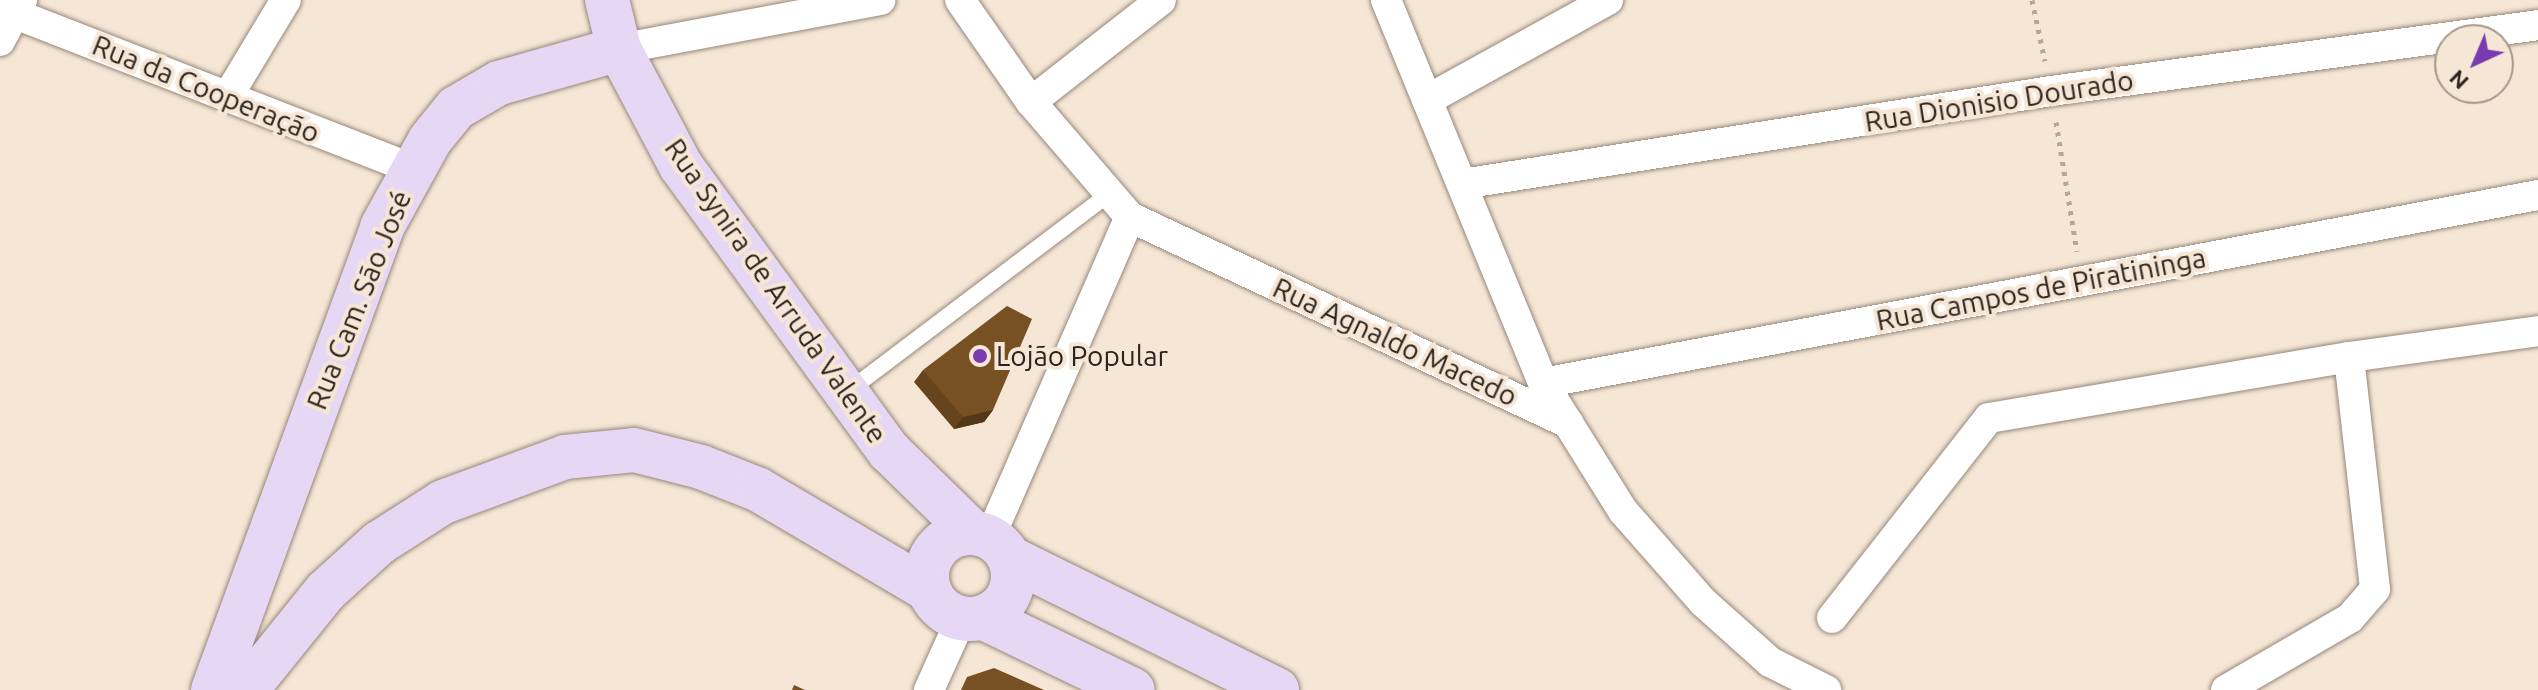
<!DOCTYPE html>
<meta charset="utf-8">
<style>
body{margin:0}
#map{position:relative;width:2538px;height:690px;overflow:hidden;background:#f6e6d6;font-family:Ubuntu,sans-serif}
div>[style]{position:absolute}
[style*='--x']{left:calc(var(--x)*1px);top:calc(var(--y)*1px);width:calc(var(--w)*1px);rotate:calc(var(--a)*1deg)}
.path>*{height:5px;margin-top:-2.5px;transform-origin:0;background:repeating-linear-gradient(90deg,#b4a79a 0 4px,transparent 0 10px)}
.roads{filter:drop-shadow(0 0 2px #96887a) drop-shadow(0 0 2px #96887a)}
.lane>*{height:16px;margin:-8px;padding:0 8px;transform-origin:8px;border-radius:8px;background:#fff}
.street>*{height:30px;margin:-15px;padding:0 15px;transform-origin:15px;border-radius:15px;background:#fff}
.secondary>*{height:44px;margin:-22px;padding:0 22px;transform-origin:22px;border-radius:22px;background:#e6d8f4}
.secondary>.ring{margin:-22px;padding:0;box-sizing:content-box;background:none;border:44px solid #e6d8f4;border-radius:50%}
.wall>*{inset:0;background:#66451e}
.shaded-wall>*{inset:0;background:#533818}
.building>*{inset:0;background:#775023}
.dots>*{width:22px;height:22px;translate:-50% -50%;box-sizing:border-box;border:4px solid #f6e6d6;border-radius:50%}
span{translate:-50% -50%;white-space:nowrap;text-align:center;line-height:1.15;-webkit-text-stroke:8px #f6e6d6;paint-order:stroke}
.street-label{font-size:28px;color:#2a241e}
.poi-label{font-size:28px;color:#2a241e}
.left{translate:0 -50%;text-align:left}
.north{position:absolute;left:2434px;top:24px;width:80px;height:80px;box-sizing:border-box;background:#f6e6d6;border:2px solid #a4988c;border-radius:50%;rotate:224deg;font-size:22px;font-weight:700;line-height:32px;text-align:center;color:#2a241e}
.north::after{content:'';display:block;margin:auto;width:28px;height:36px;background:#7a3bb0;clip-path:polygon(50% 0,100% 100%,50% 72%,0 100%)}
</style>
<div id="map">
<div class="path">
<i style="--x:2032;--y:0;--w:62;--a:78"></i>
<i style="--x:2056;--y:122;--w:131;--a:80.8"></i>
</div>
<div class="roads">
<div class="lane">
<i style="--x:847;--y:392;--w:330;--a:-37.1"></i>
</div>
<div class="street">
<i style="--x:960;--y:0;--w:124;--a:55.2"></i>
<i style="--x:1031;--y:102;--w:152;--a:49.3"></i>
<i style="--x:1130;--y:217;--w:485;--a:25.2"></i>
<i style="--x:1386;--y:0;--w:414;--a:67.7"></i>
<i style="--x:1543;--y:383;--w:151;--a:58"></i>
<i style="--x:1623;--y:511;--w:121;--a:48.7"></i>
<i style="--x:1703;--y:602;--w:90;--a:41.8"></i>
<i style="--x:1770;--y:662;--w:63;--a:26.6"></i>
<i style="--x:0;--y:8;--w:442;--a:21.3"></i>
<i style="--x:0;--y:41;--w:47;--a:-61.8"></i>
<i style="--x:619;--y:49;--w:266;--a:-10.6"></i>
<i style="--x:228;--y:96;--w:112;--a:-58.9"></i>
<i style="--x:1427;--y:100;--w:207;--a:-28.9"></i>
<i style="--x:1031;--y:102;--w:165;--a:-38.1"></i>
<i style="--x:1462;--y:184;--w:596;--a:-8.97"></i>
<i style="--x:2051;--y:91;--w:491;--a:-7.7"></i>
<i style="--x:1543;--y:383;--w:1013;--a:-10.7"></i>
<i style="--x:990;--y:537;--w:349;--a:-66.4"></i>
<i style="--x:1832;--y:618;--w:254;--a:-51.9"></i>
<i style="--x:1989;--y:418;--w:365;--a:-9.6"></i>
<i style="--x:2349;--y:357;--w:191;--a:-7.8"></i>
<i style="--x:929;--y:690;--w:78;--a:-65.7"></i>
<i style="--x:2226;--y:690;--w:143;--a:-30.1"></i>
<i style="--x:2350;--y:618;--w:38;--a:-49"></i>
<i style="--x:2375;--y:589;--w:233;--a:-96.4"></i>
</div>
<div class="secondary">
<i style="--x:607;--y:0;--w:50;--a:76.2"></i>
<i style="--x:619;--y:49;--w:132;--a:62.1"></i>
<i style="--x:681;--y:166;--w:353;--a:53.9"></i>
<i style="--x:889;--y:451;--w:116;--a:44.3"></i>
<i class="ring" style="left:927px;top:533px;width:42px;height:42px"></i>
<i style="--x:1010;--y:558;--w:298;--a:26.3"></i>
<i style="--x:984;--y:618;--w:165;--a:25.8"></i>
<i style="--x:213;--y:690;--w:493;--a:-69.9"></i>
<i style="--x:382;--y:227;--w:99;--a:-61.1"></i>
<i style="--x:430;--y:140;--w:41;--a:-50.9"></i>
<i style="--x:456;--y:108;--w:50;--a:-30.2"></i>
<i style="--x:499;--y:83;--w:125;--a:-15.8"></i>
<i style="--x:246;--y:690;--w:127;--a:-51.1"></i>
<i style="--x:326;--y:591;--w:72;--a:-42.2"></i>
<i style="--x:379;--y:543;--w:76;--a:-32.6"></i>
<i style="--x:443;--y:502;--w:130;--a:-20.2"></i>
<i style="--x:565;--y:457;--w:69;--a:-5.8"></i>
<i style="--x:634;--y:450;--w:69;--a:14.2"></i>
<i style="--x:701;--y:467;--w:62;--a:21.6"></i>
<i style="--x:759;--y:490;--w:197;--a:30.5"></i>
</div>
</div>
<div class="wall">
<i style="clip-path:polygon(923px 370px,993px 410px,984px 422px,954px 429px,914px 382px)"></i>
</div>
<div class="shaded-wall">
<i style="clip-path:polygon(993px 410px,984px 422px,954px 429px,963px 417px)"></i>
</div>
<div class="building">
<i style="clip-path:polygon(1007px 306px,1032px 319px,993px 410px,963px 417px,923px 370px)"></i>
<i style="clip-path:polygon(994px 668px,1044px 690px,961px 690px,967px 677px)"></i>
<i style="clip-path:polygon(794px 685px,805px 690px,792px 690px)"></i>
</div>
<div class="dots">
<i style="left:980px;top:356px;background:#7a3bb0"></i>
</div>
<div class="street-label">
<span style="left:206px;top:89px;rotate:22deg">Rua da Cooperação</span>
<span style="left:1999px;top:101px;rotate:-9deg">Rua Dionisio Dourado</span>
<span style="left:2041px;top:289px;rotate:-11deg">Rua Campos de Piratininga</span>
<span style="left:776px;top:291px;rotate:55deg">Rua Synira de Arruda Valente</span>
<span style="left:359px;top:300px;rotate:-68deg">Rua Cam. São José</span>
<span style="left:1395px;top:342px;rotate:25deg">Rua Agnaldo Macedo</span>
</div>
<div class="poi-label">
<span class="left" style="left:996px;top:356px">Lojão Popular</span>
</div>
<div class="north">N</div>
</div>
